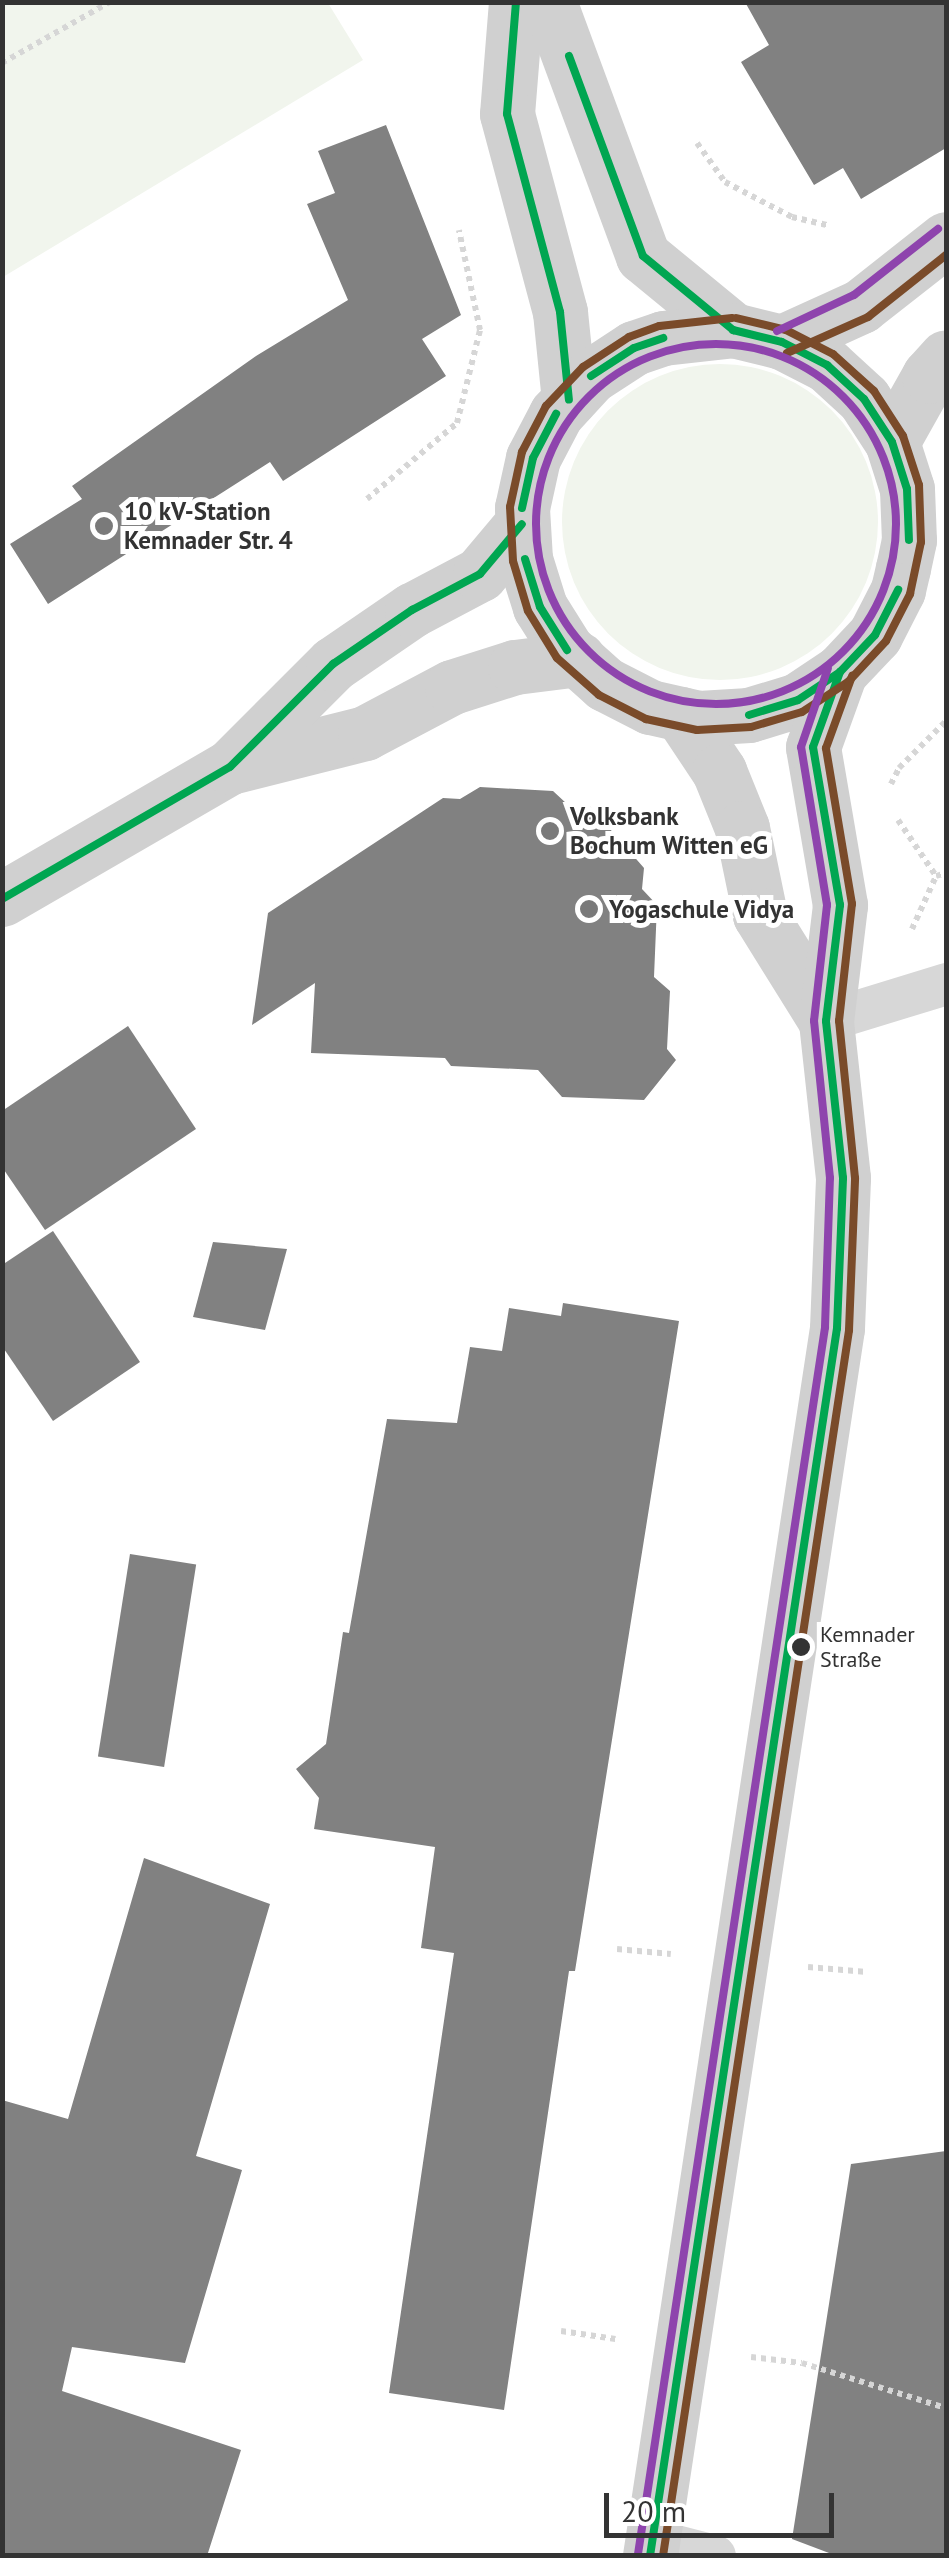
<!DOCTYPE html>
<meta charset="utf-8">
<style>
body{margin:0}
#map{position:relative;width:949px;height:2558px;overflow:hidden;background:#fff;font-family:"PT Sans",sans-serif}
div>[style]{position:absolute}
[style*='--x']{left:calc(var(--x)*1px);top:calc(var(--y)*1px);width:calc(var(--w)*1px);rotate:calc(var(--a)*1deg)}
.green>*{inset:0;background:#f1f5ed}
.round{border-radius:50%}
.building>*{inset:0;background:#818181;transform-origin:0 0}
.path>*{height:6px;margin-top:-3px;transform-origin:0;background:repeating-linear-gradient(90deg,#d6d6d6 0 5px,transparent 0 10px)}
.lane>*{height:42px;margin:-21px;padding:0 21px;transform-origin:21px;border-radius:21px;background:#d7d7d7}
.secondary>*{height:55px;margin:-27.5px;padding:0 27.5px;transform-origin:27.5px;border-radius:27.5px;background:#d0d0d0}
.bus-1>*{height:8px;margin:-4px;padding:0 4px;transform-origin:4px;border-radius:4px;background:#00a651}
.bus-2>*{height:8px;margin:-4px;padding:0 4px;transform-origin:4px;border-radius:4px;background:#7a4b2a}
.bus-3>*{height:8px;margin:-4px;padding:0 4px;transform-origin:4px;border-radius:4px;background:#8e44ad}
.bus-3>.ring{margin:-4px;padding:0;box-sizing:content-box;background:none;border:8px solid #8e44ad;border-radius:50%}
.dots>*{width:28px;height:28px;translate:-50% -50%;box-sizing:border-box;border:5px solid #fff;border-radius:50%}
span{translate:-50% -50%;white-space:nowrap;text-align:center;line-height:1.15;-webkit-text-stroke:10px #fff;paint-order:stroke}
.bus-label{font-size:22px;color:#333}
.left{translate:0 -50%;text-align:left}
.poi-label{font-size:25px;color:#333;font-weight:700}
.frame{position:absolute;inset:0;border:5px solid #333;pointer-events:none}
.scale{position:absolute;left:604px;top:2493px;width:230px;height:45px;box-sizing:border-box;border:5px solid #333;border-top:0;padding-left:12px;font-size:30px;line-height:35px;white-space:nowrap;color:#333;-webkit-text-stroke:8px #fff;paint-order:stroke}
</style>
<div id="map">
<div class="green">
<i style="clip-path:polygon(2px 3px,328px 3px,363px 60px,3px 277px)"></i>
<i class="round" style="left:562px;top:364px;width:316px;height:316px"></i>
</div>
<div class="building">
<i style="clip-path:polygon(745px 2px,946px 2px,946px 148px,861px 199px,843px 168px,814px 185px,741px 62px,769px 45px)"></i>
<i style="clip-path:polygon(386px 125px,461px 315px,422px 339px,446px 376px,283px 481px,270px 462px,48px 604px,10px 544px,82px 499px,72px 486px,256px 356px,348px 300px,307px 204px,335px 193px,318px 151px)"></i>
<i style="clip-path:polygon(480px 787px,553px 791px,567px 804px,589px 805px,644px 868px,642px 889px,657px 905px,654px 977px,670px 991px,667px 1049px,676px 1060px,644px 1100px,562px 1097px,538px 1070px,451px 1066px,445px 1058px,311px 1053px,315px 983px,252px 1025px,268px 913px,443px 798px,460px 799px)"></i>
<i style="clip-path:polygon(128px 1026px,196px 1129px,45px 1230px,2px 1167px,2px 1111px)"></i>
<i style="clip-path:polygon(53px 1231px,140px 1362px,53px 1421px,2px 1346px,2px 1265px)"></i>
<i style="clip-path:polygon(213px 1242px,287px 1249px,265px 1330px,193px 1317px)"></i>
<i style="clip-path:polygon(563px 1303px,679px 1321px,575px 1971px,569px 1971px,504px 2410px,389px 2393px,454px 1953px,421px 1948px,435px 1847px,314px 1829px,319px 1798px,296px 1769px,326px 1744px,343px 1632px,349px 1633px,387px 1419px,457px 1423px,470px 1347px,502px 1351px,509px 1308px,561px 1316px)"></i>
<i style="left:130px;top:1554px;width:67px;height:205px;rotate:9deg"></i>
<i style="clip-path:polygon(144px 1858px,270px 1904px,196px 2156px,242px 2170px,185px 2363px,72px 2347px,62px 2391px,241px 2450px,207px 2556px,2px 2556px,2px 2100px,68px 2119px)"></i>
<i style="clip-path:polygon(946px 2151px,946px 2556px,837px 2556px,792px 2539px,851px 2164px)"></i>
</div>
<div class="path">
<i style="--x:2;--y:63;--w:124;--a:-29.5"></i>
<i style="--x:697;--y:143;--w:48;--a:54.3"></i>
<i style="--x:725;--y:182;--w:76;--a:27.6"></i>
<i style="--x:792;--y:217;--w:39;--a:13"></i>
<i style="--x:367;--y:499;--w:118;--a:-40.2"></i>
<i style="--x:457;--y:423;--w:96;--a:-76.1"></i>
<i style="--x:480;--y:330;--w:102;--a:-101.9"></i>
<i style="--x:891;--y:784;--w:18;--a:-63"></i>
<i style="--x:899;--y:768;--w:66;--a:-45"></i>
<i style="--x:898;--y:820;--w:68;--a:55.8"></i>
<i style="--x:936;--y:876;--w:10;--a:-17"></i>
<i style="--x:912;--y:929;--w:58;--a:-65.6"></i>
<i style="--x:855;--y:1656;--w:18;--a:6"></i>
<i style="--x:617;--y:1949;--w:54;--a:5.3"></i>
<i style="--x:808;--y:1967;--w:59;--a:4.8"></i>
<i style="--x:561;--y:2331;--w:55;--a:8.4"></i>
<i style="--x:751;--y:2357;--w:51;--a:6.7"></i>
<i style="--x:802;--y:2363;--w:151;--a:17.4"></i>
</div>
<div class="lane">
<i style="--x:826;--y:1021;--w:126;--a:-17.1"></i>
<i style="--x:653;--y:2540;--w:64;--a:14.5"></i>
</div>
<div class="secondary">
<i style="--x:516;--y:2;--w:112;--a:94.6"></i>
<i style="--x:507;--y:114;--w:205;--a:75"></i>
<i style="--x:560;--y:312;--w:88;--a:84.2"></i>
<i style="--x:549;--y:2;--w:271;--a:69.7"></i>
<i style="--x:643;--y:256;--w:117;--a:39.4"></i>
<i style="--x:733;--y:330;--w:50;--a:13.8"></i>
<i style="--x:782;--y:342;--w:51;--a:27.1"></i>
<i style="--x:827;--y:365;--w:50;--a:42.6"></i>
<i style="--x:864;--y:399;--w:51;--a:56.9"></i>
<i style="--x:892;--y:442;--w:49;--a:72.3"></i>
<i style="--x:907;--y:489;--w:51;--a:87.8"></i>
<i style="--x:909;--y:540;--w:29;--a:102"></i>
<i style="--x:903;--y:568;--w:23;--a:103"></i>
<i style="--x:898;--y:590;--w:51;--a:117.1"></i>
<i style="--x:875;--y:635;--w:51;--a:133.4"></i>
<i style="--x:840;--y:672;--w:50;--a:146.3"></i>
<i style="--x:798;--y:700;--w:51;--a:163"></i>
<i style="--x:749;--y:715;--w:50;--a:176.6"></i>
<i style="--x:699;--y:718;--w:50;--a:-167.3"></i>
<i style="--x:650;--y:707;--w:51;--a:-152.9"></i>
<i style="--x:605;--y:684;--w:51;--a:-138.2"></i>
<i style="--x:567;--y:650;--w:51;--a:-122.1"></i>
<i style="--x:540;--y:607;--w:50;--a:-107.4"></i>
<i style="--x:525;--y:559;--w:51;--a:-93.4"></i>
<i style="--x:522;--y:508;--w:51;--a:-77.6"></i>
<i style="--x:533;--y:458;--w:50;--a:-62.4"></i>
<i style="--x:556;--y:414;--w:52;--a:-47.4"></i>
<i style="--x:591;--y:376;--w:51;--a:-33.1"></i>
<i style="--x:634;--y:348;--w:31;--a:-19"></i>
<i style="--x:663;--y:338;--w:70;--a:-6.5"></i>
<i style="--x:782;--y:342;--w:87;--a:-24.5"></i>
<i style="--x:861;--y:306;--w:108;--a:-38.2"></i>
<i style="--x:892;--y:442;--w:76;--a:-60.7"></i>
<i style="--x:929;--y:376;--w:25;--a:-48"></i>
<i style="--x:681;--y:714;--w:69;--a:56.3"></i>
<i style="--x:719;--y:771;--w:61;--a:68"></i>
<i style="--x:742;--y:828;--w:89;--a:78.3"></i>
<i style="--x:760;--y:915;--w:125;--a:58.1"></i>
<i style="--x:230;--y:767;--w:139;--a:-14.1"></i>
<i style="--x:365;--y:733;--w:98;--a:-27.9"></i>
<i style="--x:452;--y:687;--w:66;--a:-17.6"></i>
<i style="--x:515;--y:667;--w:64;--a:-7.2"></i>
<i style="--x:2;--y:899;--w:263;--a:-30.1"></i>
<i style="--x:230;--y:767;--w:146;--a:-45"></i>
<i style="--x:333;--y:664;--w:96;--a:-34.4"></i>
<i style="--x:412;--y:610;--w:77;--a:-27.9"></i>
<i style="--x:480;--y:574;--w:65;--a:-50"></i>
<i style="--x:650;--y:2556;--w:1242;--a:-81.34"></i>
<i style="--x:837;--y:1328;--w:150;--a:-87.7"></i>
<i style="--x:843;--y:1178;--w:158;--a:-96.2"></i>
<i style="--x:826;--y:1021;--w:117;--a:-83.1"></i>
<i style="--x:840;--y:905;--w:160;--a:-99.7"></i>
<i style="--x:813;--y:747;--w:80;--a:-70.2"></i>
</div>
<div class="bus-1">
<i style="--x:516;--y:2;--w:112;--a:94.6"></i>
<i style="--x:507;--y:114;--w:205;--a:75"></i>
<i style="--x:560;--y:312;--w:88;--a:84.2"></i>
<i style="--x:569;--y:56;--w:213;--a:69.7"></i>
<i style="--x:643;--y:256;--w:117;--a:39.4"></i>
<i style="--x:733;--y:330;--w:50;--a:13.8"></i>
<i style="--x:782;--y:342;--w:51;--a:27.1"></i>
<i style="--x:827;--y:365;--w:50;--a:42.6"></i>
<i style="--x:864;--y:399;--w:51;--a:56.9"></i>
<i style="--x:892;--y:442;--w:49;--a:72.3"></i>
<i style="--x:907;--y:489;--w:51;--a:87.8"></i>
<i style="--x:591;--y:376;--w:51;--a:-33.1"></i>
<i style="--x:634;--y:348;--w:31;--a:-19"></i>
<i style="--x:522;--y:508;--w:51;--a:-77.6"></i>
<i style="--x:533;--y:458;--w:50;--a:-62.4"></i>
<i style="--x:525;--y:559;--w:50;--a:72.6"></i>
<i style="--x:540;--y:607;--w:51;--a:57.9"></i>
<i style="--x:749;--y:715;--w:51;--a:-17"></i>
<i style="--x:798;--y:700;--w:50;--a:-33.7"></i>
<i style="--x:840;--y:672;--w:51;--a:-46.6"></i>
<i style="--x:875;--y:635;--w:51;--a:-62.9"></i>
<i style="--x:2;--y:899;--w:263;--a:-30.1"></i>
<i style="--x:230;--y:767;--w:146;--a:-45"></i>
<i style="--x:333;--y:664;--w:96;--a:-34.4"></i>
<i style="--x:412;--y:610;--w:77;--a:-27.9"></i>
<i style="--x:480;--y:574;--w:65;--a:-50"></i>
<i style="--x:650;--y:2556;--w:1242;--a:-81.34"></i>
<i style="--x:837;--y:1328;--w:150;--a:-87.7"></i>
<i style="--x:843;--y:1178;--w:158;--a:-96.2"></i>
<i style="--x:826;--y:1021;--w:117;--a:-83.1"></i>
<i style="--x:840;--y:905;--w:160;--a:-99.7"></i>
<i style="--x:813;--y:747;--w:80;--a:-70.2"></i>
</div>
<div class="bus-2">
<i style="--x:732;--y:318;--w:73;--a:173.7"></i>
<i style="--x:659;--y:326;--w:32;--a:160"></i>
<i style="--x:629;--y:337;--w:55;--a:146.9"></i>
<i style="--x:583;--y:367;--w:54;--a:133.5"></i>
<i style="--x:546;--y:406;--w:52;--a:117.6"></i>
<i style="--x:522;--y:452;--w:56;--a:102.3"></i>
<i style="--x:510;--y:507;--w:54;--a:86.8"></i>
<i style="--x:513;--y:561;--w:52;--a:73.3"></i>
<i style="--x:528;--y:611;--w:55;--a:58.3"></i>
<i style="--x:557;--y:658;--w:56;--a:41.4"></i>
<i style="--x:599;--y:695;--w:53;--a:27.1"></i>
<i style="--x:646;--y:719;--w:52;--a:12.2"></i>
<i style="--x:697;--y:730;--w:54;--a:-3.2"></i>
<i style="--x:751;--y:727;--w:53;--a:-16.4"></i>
<i style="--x:802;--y:712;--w:55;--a:-33.1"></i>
<i style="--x:848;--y:682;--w:56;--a:-47.2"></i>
<i style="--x:886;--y:641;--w:53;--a:-62.9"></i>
<i style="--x:910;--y:594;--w:53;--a:-78.1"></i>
<i style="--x:921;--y:542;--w:57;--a:-92"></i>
<i style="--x:919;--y:485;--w:52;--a:-108.1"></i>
<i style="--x:903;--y:436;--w:54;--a:-122.8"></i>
<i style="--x:874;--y:391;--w:55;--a:-137.9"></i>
<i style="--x:833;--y:354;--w:53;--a:-152.9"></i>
<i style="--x:786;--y:330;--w:51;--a:-166.5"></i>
<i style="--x:787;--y:353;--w:89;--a:-24"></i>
<i style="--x:868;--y:317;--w:100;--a:-38.5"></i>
<i style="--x:663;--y:2556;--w:1240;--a:-81.37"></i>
<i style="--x:849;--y:1330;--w:152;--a:-87.7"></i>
<i style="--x:855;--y:1178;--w:158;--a:-95.8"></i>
<i style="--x:839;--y:1021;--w:118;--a:-83.7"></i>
<i style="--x:852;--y:904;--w:158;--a:-99.5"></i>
<i style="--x:826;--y:748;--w:77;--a:-70.1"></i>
</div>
<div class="bus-3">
<i style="--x:777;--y:331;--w:85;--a:-25.1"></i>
<i style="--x:854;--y:295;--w:107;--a:-38.2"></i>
<i class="ring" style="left:536px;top:344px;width:352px;height:352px"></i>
<i style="--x:638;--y:2554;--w:1241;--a:-81.33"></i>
<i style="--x:825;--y:1327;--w:149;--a:-88.1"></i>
<i style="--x:830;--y:1178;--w:158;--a:-95.8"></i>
<i style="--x:814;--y:1021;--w:117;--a:-83.6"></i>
<i style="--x:827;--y:905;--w:160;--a:-99.3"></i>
<i style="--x:801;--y:747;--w:83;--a:-71.1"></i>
</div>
<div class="dots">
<i style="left:104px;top:526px;background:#7a7a7a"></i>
<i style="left:550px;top:831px;background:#7a7a7a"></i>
<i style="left:589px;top:909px;background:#7a7a7a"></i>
<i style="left:801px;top:1647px;background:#333"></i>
</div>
<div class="bus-label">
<span class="left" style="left:820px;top:1647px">Kemnader<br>Straße</span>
</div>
<div class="poi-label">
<span class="left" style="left:124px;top:526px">10 kV-Station<br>Kemnader Str. 4</span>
<span class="left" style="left:570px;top:831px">Volksbank<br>Bochum Witten eG</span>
<span class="left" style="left:609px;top:909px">Yogaschule Vidya</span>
</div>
<div class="frame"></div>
<div class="scale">20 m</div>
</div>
